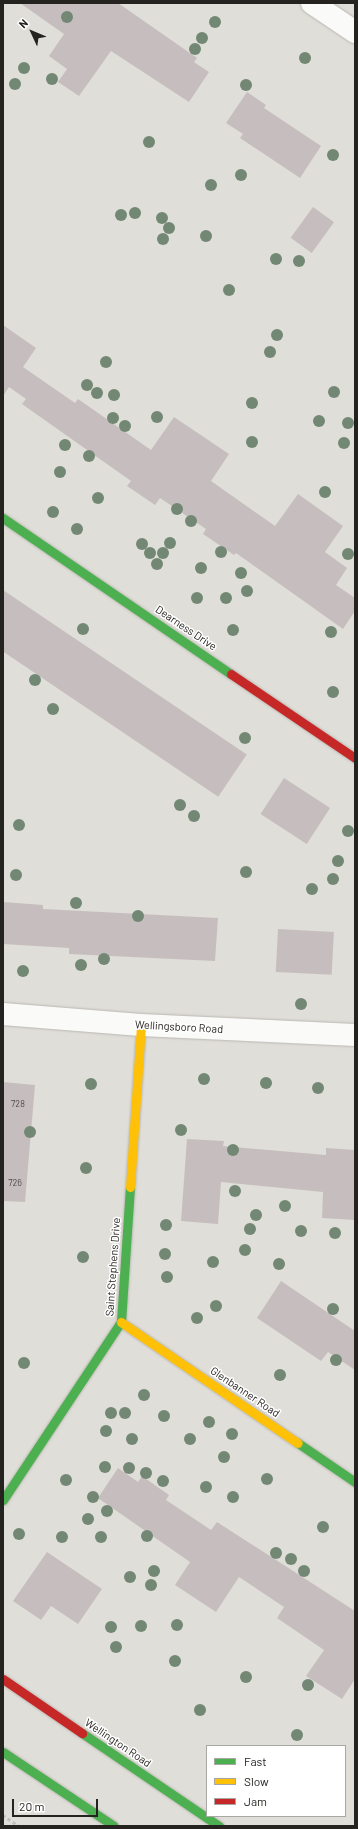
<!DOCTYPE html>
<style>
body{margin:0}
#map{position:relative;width:358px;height:1829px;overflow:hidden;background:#e0ded8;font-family:Barlow,sans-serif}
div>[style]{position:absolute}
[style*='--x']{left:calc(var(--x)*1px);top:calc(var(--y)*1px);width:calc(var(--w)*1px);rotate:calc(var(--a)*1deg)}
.building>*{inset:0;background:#c6bebe;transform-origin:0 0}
.path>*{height:2.5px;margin-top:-1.25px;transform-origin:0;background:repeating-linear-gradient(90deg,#c0bfbd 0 3px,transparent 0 6px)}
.roads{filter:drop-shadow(0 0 1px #bab8b3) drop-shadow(0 0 1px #bab8b3)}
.street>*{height:22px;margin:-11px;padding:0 11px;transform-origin:11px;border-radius:11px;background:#fafaf9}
.fast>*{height:9px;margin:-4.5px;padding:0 4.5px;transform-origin:4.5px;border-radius:4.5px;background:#4caf50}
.slow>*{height:9px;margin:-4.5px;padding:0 4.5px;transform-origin:4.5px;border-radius:4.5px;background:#ffc107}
.jam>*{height:9px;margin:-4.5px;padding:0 4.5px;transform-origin:4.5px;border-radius:4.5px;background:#c62828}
.trees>*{width:12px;height:12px;margin:-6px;border-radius:50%;background:#738874}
span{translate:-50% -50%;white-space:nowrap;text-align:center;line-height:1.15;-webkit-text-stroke:3px #fff;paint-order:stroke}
.number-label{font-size:9px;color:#4d4a47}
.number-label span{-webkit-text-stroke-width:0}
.street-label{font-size:11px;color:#25231f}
.frame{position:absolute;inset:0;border:4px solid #25231f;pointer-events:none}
.legend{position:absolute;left:206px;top:1745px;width:140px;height:72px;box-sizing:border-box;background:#fff;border:1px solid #a8a7a5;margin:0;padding:5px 7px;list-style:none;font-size:12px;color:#25231f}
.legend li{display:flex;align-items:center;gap:8px;height:20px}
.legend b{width:20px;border:1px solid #a8a7a5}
.north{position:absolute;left:12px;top:12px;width:40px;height:40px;-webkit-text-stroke:3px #fff;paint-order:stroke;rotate:314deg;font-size:11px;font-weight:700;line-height:16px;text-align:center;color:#25231f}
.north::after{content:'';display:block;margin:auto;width:14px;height:18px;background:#25231f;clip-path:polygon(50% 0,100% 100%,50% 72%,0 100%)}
.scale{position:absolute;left:12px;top:1799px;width:86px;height:18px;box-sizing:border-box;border:2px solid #25231f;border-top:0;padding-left:5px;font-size:12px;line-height:14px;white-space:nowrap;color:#25231f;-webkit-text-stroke:3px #fff;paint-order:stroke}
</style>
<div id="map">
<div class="building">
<i style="clip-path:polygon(20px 3px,118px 3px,197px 58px,194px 62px,209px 72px,189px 102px,111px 51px,79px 96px,58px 82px,67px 69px,49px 56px,64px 34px)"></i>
<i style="clip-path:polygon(247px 92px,266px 105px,264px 108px,321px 146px,300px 178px,240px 138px,243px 134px,226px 123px)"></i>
<i style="left:313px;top:207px;width:26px;height:38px;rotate:36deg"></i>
<i style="clip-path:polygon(3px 325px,36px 348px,23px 367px,75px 403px,78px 399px,151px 450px,174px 417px,229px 454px,211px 481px,275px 526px,298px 494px,343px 526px,325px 552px,347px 568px,336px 585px,355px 598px,355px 611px,343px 629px,236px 553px,234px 555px,203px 534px,206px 529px,160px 498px,155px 505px,127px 486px,131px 481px,22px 404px,26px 399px,9px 387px,3px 396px)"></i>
<i style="left:3px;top:590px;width:294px;height:51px;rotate:34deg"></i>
<i style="left:284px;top:778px;width:55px;height:43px;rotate:33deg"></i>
<i style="clip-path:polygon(3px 902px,43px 905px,43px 909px,218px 918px,215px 961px,69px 954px,69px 948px,3px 944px)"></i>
<i style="left:278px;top:929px;width:56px;height:43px;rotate:3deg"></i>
<i style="clip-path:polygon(3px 1082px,35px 1085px,25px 1202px,3px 1201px)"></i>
<i style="clip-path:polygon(187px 1139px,224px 1141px,223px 1146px,326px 1155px,326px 1148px,355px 1150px,355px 1220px,322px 1218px,323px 1192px,221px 1182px,218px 1224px,181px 1221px)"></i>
<i style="clip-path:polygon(281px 1281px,355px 1331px,355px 1370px,328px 1352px,321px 1361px,257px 1318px)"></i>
<i style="clip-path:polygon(118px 1468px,138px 1482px,142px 1476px,169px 1495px,166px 1500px,211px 1530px,217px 1522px,355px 1611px,355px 1679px,342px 1699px,306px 1676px,324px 1650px,277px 1618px,284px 1607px,239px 1577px,216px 1612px,175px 1585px,190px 1562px,98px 1498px)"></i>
<i style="clip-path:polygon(47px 1552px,102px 1589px,78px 1624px,51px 1606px,41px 1620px,13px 1601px)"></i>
</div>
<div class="path">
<i style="--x:3;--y:1815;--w:19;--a:35"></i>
</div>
<div class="roads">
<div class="street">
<i style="--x:312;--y:3;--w:52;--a:34"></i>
<i style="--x:3;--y:1014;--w:138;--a:4.6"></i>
<i style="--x:141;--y:1025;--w:214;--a:2.7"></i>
</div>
<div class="fast">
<i style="--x:3;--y:518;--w:276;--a:34.4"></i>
<i style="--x:298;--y:1443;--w:69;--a:34.4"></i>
<i style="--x:3;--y:1500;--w:214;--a:-56.5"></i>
<i style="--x:121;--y:1322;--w:135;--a:-86.2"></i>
<i style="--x:82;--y:1733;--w:166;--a:34.2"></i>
<i style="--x:3;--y:1752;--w:133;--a:33.7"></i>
</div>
<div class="slow">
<i style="--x:130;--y:1187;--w:162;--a:-86.1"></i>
<i style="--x:121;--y:1322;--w:214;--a:34.4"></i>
</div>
<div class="jam">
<i style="--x:231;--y:674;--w:150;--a:34.1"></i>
<i style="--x:3;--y:1679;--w:96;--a:34.4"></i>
</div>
</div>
<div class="trees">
<i style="left:67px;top:17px"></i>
<i style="left:215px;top:22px"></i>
<i style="left:202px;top:38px"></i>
<i style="left:195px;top:49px"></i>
<i style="left:305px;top:58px"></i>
<i style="left:24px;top:68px"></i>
<i style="left:52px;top:79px"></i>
<i style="left:15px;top:84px"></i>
<i style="left:246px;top:85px"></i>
<i style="left:149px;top:142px"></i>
<i style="left:333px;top:155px"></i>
<i style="left:241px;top:175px"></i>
<i style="left:211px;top:185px"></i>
<i style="left:135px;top:213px"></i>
<i style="left:121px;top:215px"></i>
<i style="left:162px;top:218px"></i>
<i style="left:169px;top:228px"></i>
<i style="left:206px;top:236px"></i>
<i style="left:163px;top:239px"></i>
<i style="left:276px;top:259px"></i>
<i style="left:299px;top:261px"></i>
<i style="left:229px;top:290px"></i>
<i style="left:277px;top:335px"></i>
<i style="left:270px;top:352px"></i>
<i style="left:106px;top:362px"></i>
<i style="left:87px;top:385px"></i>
<i style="left:334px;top:392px"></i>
<i style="left:97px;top:393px"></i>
<i style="left:114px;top:395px"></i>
<i style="left:252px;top:403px"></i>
<i style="left:157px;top:417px"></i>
<i style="left:113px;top:418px"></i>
<i style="left:319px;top:421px"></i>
<i style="left:348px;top:423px"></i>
<i style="left:125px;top:426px"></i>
<i style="left:252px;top:442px"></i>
<i style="left:344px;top:443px"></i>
<i style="left:65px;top:445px"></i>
<i style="left:89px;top:456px"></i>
<i style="left:60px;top:472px"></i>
<i style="left:325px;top:492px"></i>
<i style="left:98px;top:498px"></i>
<i style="left:177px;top:509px"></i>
<i style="left:53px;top:512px"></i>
<i style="left:191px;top:521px"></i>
<i style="left:77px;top:529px"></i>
<i style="left:170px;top:543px"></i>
<i style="left:142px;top:544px"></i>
<i style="left:221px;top:552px"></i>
<i style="left:150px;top:553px"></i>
<i style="left:163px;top:553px"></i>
<i style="left:348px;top:554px"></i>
<i style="left:157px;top:564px"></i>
<i style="left:201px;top:568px"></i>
<i style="left:241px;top:573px"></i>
<i style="left:247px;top:591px"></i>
<i style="left:197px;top:598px"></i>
<i style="left:226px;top:598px"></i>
<i style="left:83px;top:629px"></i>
<i style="left:233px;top:630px"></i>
<i style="left:331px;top:632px"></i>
<i style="left:35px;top:680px"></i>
<i style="left:333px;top:692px"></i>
<i style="left:53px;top:709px"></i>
<i style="left:245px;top:738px"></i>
<i style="left:180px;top:805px"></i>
<i style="left:194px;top:816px"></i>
<i style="left:19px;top:825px"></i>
<i style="left:348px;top:831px"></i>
<i style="left:338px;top:861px"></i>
<i style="left:246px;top:872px"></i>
<i style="left:16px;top:875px"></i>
<i style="left:333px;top:879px"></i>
<i style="left:312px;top:889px"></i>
<i style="left:76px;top:903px"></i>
<i style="left:138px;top:916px"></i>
<i style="left:104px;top:959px"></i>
<i style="left:81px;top:965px"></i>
<i style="left:23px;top:971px"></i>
<i style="left:301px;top:1004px"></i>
<i style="left:204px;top:1079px"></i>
<i style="left:266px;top:1083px"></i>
<i style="left:91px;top:1084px"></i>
<i style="left:318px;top:1088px"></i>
<i style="left:181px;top:1130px"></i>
<i style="left:30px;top:1132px"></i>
<i style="left:233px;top:1150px"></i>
<i style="left:86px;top:1168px"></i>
<i style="left:235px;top:1191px"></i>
<i style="left:285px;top:1206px"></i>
<i style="left:256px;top:1215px"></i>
<i style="left:166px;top:1225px"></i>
<i style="left:250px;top:1229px"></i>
<i style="left:301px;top:1231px"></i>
<i style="left:335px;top:1233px"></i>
<i style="left:245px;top:1250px"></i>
<i style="left:165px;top:1254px"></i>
<i style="left:83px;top:1257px"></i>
<i style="left:213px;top:1262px"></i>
<i style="left:279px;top:1264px"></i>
<i style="left:167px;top:1277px"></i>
<i style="left:216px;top:1306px"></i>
<i style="left:333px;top:1309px"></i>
<i style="left:197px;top:1318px"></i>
<i style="left:336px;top:1360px"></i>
<i style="left:24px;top:1363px"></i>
<i style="left:280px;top:1375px"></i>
<i style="left:144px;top:1395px"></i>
<i style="left:111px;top:1413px"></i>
<i style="left:125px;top:1413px"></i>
<i style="left:164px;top:1416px"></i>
<i style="left:209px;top:1422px"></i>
<i style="left:106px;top:1431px"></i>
<i style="left:232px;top:1434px"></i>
<i style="left:132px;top:1439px"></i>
<i style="left:190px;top:1439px"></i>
<i style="left:224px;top:1457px"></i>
<i style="left:105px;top:1467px"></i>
<i style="left:129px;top:1468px"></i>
<i style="left:146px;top:1473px"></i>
<i style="left:267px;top:1479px"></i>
<i style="left:66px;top:1480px"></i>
<i style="left:163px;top:1481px"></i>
<i style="left:206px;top:1487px"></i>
<i style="left:93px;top:1497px"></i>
<i style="left:233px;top:1497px"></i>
<i style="left:107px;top:1511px"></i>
<i style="left:88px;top:1519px"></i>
<i style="left:323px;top:1527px"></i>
<i style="left:19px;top:1534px"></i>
<i style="left:147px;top:1536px"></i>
<i style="left:62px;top:1537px"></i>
<i style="left:101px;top:1537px"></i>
<i style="left:276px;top:1553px"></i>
<i style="left:291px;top:1559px"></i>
<i style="left:154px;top:1571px"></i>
<i style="left:304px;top:1571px"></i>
<i style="left:130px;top:1577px"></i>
<i style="left:151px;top:1585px"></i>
<i style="left:177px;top:1625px"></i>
<i style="left:141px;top:1626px"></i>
<i style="left:111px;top:1627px"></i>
<i style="left:116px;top:1647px"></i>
<i style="left:175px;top:1661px"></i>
<i style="left:246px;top:1677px"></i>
<i style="left:308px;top:1685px"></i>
<i style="left:200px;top:1710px"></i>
<i style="left:297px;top:1735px"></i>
</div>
<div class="number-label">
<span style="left:18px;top:1104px">728</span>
<span style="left:15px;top:1183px">726</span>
</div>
<div class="street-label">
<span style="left:186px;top:628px;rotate:34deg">Dearness Drive</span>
<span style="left:179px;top:1027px;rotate:3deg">Wellingsboro Road</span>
<span style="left:113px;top:1267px;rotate:-86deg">Saint Stephens Drive</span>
<span style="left:245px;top:1392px;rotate:34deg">Glenbanner Road</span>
<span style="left:118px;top:1743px;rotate:34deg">Wellington Road</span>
</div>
<div class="frame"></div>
<ul class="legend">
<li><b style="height:5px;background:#4caf50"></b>Fast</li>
<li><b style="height:5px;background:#ffc107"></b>Slow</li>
<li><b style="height:5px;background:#c62828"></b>Jam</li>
</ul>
<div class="north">N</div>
<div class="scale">20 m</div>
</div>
